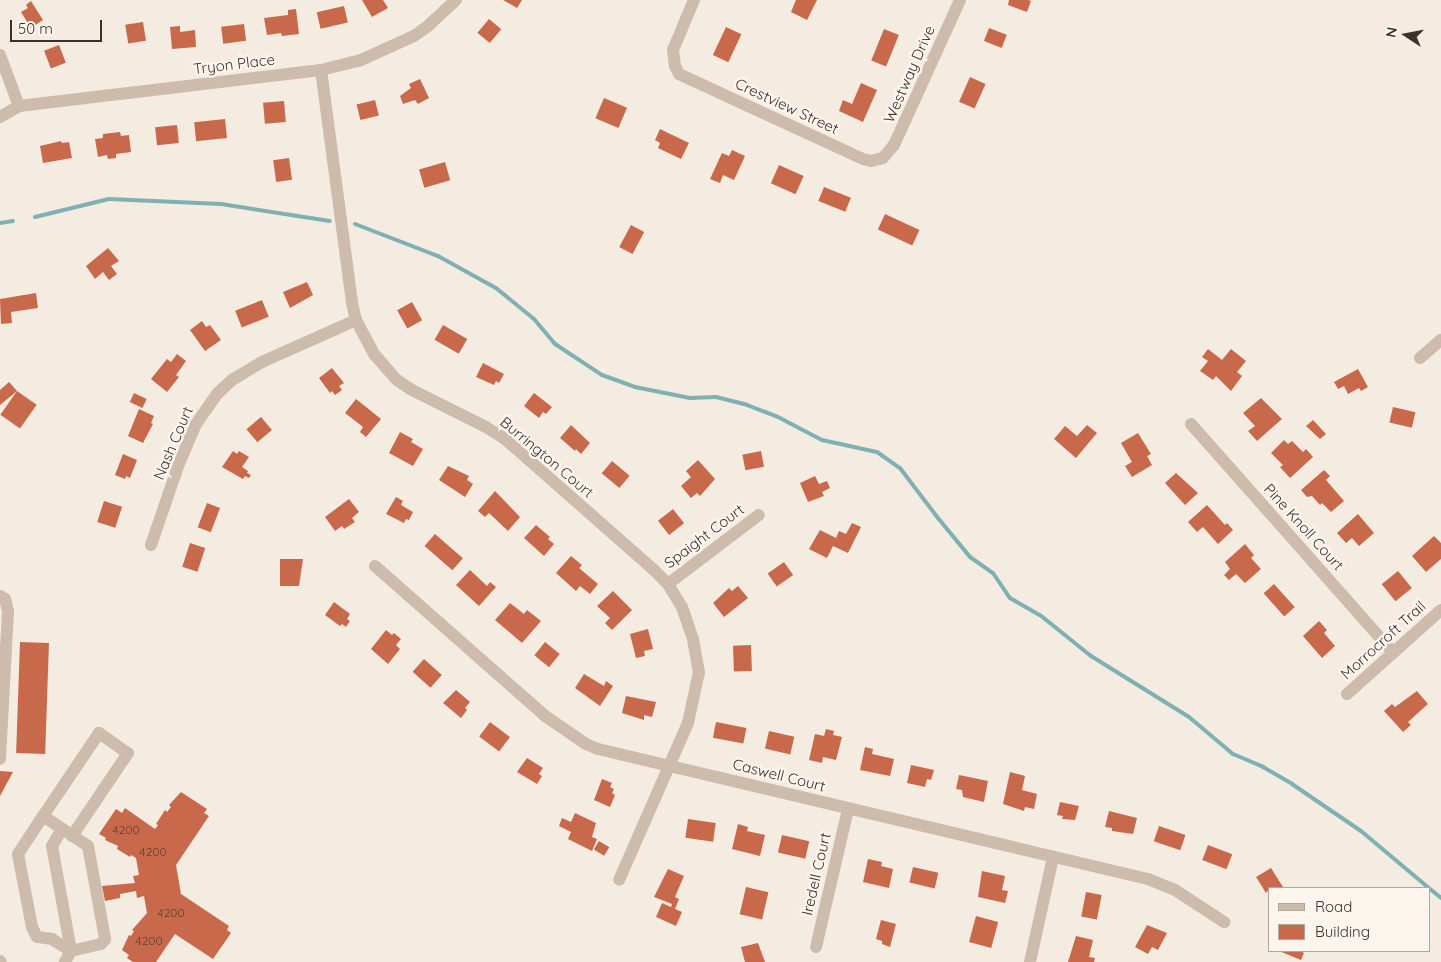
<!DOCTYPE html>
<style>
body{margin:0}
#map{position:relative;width:1441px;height:962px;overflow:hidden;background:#f4ebe1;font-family:Quicksand,sans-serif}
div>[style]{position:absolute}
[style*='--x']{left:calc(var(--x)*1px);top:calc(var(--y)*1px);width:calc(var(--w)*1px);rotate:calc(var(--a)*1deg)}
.stream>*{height:4px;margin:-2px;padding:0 2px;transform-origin:2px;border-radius:2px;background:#7fb0b2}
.building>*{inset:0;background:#c8694b;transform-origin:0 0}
.minor>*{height:12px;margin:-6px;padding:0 6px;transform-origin:6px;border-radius:6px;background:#cdbbac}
span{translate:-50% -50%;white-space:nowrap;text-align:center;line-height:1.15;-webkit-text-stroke:5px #fbf5ee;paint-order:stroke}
.number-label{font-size:12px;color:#5e3e33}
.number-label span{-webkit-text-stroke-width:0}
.street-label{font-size:15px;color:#3b302b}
.legend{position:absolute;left:1268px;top:887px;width:162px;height:65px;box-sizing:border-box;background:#fbf5ee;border:1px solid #aea6a0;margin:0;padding:6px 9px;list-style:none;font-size:15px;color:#3b302b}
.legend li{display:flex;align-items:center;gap:10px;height:25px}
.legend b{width:25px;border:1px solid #aea6a0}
.north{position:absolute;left:1381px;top:10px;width:50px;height:50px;-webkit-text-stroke:4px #fbf5ee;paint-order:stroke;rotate:281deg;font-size:14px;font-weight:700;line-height:20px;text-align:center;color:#3b302b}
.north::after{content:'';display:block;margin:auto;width:18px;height:22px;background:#3b302b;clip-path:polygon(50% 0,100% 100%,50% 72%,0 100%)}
.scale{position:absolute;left:10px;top:20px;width:92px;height:22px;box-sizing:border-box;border:2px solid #3b302b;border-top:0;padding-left:6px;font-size:15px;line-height:18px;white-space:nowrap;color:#3b302b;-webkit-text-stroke:4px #fbf5ee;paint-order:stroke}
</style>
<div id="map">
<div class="stream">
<i style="--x:35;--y:217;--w:76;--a:-13.7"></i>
<i style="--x:109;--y:199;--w:112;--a:2.6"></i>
<i style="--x:221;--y:204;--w:110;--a:8.9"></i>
<i style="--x:0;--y:223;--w:13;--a:-9"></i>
<i style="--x:355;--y:224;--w:89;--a:21.1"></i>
<i style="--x:438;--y:256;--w:66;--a:28.9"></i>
<i style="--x:496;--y:288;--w:49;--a:39.2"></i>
<i style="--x:534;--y:319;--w:33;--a:50"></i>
<i style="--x:555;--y:344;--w:56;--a:33.4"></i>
<i style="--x:602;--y:375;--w:35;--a:20"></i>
<i style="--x:635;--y:387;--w:56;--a:11.3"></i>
<i style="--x:690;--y:398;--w:26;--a:-2"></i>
<i style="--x:716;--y:397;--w:32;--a:14"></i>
<i style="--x:747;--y:405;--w:33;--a:21"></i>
<i style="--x:778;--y:417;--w:50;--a:27.6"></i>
<i style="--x:822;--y:440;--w:56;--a:12.3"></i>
<i style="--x:877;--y:452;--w:28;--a:35"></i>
<i style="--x:900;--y:468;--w:63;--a:52.8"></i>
<i style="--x:938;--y:518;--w:50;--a:50.6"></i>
<i style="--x:970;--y:557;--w:28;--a:35"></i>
<i style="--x:993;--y:573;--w:30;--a:56"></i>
<i style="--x:1010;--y:598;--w:34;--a:30"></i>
<i style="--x:1040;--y:615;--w:65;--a:38.8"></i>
<i style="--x:1091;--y:656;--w:115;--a:31.9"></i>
<i style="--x:1189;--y:717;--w:57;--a:40.1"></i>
<i style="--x:1233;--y:754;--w:33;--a:23"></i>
<i style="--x:1263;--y:767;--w:34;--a:30"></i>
<i style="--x:1292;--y:784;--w:83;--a:34.3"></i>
<i style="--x:1361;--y:831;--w:89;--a:40"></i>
<i style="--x:1430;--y:889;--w:14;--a:39"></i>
</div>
<div class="building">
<i style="clip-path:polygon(362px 0,383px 0,388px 8px,372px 17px)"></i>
<i style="clip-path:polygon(503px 0,522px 0,517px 8px)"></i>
<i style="clip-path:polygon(796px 0,817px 0,807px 20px,791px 12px)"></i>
<i style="clip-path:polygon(1009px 0,1028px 0,1031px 1px,1027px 12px,1008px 5px)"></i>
<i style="clip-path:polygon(31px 1px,43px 20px,31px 28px,21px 12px,28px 8px,26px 5px)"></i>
<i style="left:344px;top:6px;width:17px;height:28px;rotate:77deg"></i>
<i style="clip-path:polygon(296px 9px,299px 34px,282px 36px,281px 33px,267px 35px,264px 18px,288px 15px,288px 10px)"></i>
<i style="left:489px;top:19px;width:16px;height:18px;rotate:40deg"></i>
<i style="left:143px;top:22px;width:19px;height:18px;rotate:81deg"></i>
<i style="left:244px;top:24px;width:17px;height:23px;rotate:83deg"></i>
<i style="clip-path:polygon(180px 26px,180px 32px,195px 30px,196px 47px,172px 49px,170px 27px)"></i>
<i style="left:726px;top:27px;width:17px;height:31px;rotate:25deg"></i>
<i style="left:989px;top:28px;width:19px;height:14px;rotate:21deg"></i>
<i style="left:884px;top:29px;width:16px;height:34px;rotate:22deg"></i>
<i style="left:59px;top:45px;width:19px;height:16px;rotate:69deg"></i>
<i style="left:970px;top:77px;width:17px;height:27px;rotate:24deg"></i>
<i style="clip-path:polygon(420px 79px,429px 98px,418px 104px,415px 100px,403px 104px,400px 96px,411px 88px,409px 84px)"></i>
<i style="clip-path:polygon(861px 83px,877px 90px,863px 122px,839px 111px,843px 100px,852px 104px)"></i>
<i style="left:604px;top:98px;width:25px;height:22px;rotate:23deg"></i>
<i style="left:375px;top:100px;width:16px;height:19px;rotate:76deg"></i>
<i style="left:284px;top:101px;width:21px;height:21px;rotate:85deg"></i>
<i style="left:225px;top:119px;width:19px;height:31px;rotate:84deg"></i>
<i style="left:177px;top:125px;width:18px;height:22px;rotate:84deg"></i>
<i style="clip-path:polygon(660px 129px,689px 143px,681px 159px,658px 148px,660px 143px,655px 140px)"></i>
<i style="clip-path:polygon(120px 132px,121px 136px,129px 135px,131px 152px,116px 154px,116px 158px,108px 159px,107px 155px,98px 157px,95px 139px,103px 138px,103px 134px)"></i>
<i style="clip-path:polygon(61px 141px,62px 143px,69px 142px,72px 158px,43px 163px,40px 146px)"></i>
<i style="clip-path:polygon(732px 150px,745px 156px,734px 180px,723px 175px,720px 183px,710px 179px,722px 153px,729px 156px)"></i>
<i style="left:289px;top:158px;width:22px;height:16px;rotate:82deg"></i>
<i style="left:445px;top:162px;width:19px;height:27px;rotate:74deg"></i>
<i style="left:779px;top:165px;width:27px;height:20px;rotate:24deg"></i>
<i style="left:824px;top:187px;width:29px;height:15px;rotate:22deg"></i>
<i style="left:885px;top:214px;width:38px;height:17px;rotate:25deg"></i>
<i style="left:631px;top:225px;width:15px;height:25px;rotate:28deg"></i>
<i style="clip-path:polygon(108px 248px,119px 261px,111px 266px,117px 274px,109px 280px,103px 272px,95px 279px,86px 266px)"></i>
<i style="clip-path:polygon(307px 282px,313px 295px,290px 308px,283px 292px)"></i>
<i style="clip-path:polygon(36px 293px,38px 308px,11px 312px,12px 323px,1px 324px,0 299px)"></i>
<i style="left:262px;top:300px;width:18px;height:29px;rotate:68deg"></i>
<i style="left:412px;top:302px;width:21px;height:17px;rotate:61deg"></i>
<i style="clip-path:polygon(202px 321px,206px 327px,210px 325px,221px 340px,205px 351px,190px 330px)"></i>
<i style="left:443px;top:325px;width:28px;height:17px;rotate:30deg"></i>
<i style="clip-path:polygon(1208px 349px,1222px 360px,1231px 349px,1246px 361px,1237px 372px,1242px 376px,1231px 391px,1216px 376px,1213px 380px,1200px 371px,1208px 361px,1202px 357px)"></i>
<i style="clip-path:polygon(177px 354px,186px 361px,176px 375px,179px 377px,167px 392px,151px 379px,167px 359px,171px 362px)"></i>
<i style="clip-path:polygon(483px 363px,504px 374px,499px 383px,496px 381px,494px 385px,476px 377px)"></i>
<i style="clip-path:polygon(332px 368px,344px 383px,339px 386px,342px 390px,335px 395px,332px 391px,330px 393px,319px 378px)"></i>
<i style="clip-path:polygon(1358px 369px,1368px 387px,1361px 391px,1359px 388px,1348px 394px,1344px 386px,1338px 389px,1334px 382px)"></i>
<i style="clip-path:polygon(9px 382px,17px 391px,0 405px,0 390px)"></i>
<i style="left:17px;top:391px;width:24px;height:29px;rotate:35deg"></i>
<i style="left:134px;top:393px;width:14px;height:10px;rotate:25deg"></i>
<i style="clip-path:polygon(534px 393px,552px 407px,546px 414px,543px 412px,539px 418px,524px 406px)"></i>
<i style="clip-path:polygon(1261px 398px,1282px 419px,1257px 441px,1248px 431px,1255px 426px,1243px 413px)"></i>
<i style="clip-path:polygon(356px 399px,381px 419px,366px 437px,360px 432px,363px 427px,345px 413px)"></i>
<i style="left:1393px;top:407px;width:23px;height:16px;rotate:13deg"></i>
<i style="clip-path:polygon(139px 409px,154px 416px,151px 423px,153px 424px,143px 443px,128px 436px)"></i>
<i style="left:261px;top:417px;width:17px;height:19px;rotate:50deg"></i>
<i style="clip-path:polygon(1313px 420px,1326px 434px,1320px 439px,1306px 426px)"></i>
<i style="clip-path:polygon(571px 425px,590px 443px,581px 454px,576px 449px,575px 451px,560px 438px)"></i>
<i style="clip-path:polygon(1087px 425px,1097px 433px,1076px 458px,1054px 439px,1065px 426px,1077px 436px)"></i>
<i style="clip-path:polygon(400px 432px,413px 439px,411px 442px,423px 449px,413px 466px,389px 453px)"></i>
<i style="clip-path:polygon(1138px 433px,1151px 454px,1147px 456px,1152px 465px,1132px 477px,1125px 466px,1132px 462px,1121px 443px)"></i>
<i style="clip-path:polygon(1284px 440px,1288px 444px,1292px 441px,1303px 452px,1306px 449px,1313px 457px,1290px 478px,1280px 467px,1283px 465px,1271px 453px)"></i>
<i style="clip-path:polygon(233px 451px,237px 454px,239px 451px,249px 457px,242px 467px,248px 471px,247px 473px,251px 475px,249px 478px,245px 476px,243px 479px,222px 467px)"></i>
<i style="left:761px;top:451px;width:16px;height:19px;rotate:79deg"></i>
<i style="clip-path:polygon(123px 454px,137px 460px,130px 478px,126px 476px,125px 479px,115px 475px)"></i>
<i style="clip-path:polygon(698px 460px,715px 479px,700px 496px,697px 493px,691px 498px,681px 486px,691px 477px,686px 471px)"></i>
<i style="left:612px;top:461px;width:23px;height:16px;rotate:40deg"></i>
<i style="clip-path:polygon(448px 466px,469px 476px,467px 480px,473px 484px,465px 497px,439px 480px)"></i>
<i style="clip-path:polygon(1324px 470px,1330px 476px,1326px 480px,1344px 501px,1331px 512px,1322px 503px,1320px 505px,1312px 496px,1307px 497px,1301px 490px)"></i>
<i style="clip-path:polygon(1176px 473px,1198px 493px,1185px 505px,1165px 483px)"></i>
<i style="clip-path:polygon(815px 476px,819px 484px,827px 481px,830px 488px,822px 492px,824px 496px,808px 502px,800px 483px)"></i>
<i style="clip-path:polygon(495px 491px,520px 517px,508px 531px,489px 513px,485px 517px,478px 511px)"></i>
<i style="clip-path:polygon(396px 497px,403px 501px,401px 505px,413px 512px,409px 520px,406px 519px,404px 523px,386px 514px)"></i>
<i style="clip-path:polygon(349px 499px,359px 512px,352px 518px,355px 522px,344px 529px,342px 526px,335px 531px,325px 517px)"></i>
<i style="left:104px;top:501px;width:19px;height:22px;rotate:18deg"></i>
<i style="left:207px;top:503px;width:14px;height:26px;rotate:21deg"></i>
<i style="clip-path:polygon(1207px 505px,1225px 525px,1227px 523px,1233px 530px,1218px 544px,1203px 527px,1197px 532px,1188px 522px)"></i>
<i style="left:673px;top:509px;width:18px;height:19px;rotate:52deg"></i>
<i style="clip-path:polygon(1358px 514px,1374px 533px,1359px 546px,1352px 538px,1346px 543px,1337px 533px)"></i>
<i style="clip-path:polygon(852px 523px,861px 527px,848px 553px,833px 546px,827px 558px,809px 549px,820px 530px,836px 538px,839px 531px,846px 534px)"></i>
<i style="clip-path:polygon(536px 525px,550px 537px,548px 539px,554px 544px,544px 556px,524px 538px)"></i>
<i style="left:435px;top:534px;width:37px;height:16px;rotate:41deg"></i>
<i style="clip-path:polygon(1434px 536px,1441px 543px,1441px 559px,1426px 572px,1412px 556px)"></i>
<i style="left:190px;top:543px;width:16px;height:25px;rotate:18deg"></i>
<i style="clip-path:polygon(1245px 544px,1254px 555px,1251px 558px,1261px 569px,1245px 583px,1236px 574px,1229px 580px,1224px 575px,1230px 569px,1225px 562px)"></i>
<i style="clip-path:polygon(571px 556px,582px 565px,579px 568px,598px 584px,590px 594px,580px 586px,576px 591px,556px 573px)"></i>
<i style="clip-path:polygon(280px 559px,303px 559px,299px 586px,280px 586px)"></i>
<i style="left:784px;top:562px;width:16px;height:20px;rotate:55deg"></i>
<i style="clip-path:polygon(470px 570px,487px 586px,490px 582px,496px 587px,479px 606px,456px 585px)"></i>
<i style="left:1398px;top:571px;width:22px;height:21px;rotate:51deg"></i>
<i style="left:1274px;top:584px;width:31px;height:14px;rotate:48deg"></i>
<i style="clip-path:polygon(738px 586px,748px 598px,724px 617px,713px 603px,729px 588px,732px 591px)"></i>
<i style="clip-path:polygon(613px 591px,632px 610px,612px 630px,605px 623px,610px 618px,597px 606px)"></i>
<i style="clip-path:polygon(334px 602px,350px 614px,347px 619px,350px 621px,346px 627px,342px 624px,340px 626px,325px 615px)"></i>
<i style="clip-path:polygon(510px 603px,524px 614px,527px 610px,541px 621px,522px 643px,495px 620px)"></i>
<i style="clip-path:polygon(1319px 621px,1327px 630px,1324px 633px,1335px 646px,1322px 658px,1303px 636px)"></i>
<i style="clip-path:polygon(648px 629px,653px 649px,644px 651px,645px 656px,636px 658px,630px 634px)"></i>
<i style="clip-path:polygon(386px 630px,392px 635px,394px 633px,401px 639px,396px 645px,400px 649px,388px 664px,371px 649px)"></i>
<i style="left:20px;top:642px;width:29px;height:111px;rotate:2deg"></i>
<i style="left:545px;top:642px;width:19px;height:17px;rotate:39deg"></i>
<i style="left:751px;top:645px;width:26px;height:18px;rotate:88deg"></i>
<i style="left:424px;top:659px;width:24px;height:17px;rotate:42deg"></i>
<i style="clip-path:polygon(584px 674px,604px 686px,606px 681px,613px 686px,600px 706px,575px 688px)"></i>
<i style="clip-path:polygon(456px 690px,470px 702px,465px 708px,467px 710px,461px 718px,443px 703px)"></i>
<i style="clip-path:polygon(1417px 691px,1428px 704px,1408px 722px,1411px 725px,1403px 732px,1384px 711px,1392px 704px,1395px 707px)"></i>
<i style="clip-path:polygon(626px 696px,656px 702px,652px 717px,644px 715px,644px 720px,622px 713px)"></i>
<i style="left:490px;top:722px;width:25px;height:18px;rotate:37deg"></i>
<i style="left:716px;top:722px;width:31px;height:16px;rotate:11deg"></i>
<i style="clip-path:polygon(826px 729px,834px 731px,833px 735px,842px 737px,836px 760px,823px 757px,822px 763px,809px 760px,815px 734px,824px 736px)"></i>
<i style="left:769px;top:731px;width:26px;height:18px;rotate:13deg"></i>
<i style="clip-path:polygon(865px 747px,873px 749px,872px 754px,894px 759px,890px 776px,860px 770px)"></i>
<i style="clip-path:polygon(527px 758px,543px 768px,539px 774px,542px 776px,537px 784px,517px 772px)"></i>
<i style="clip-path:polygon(911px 765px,934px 770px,931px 780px,927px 779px,925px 787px,907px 783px)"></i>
<i style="clip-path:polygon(0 771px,13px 772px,0 796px)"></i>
<i style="clip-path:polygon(1010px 772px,1025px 776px,1022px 790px,1037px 794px,1034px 809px,1025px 807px,1024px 811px,1003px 804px)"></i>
<i style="clip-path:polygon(959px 775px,988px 781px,984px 802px,963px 797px,962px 790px,956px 789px)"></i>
<i style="clip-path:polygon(602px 779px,612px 783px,610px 787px,614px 789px,612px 793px,615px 795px,610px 807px,594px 800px)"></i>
<i style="clip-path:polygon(181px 792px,207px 809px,204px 813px,209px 816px,176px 865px,181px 894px,229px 926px,227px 930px,231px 933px,213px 959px,175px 934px,156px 962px,133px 962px,127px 958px,129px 955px,122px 950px,129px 935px,131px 936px,134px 931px,132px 930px,147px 913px,144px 896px,137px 898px,136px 891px,120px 894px,120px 898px,105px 901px,102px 886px,135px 883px,133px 876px,139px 875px,136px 858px,131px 855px,130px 857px,117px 849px,118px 846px,105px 840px,106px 838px,99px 834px,116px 809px,122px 813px,125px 808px,155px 829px,158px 825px,156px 824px,165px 810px,167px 812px,171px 807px,169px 805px)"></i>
<i style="clip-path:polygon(1060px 802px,1079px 806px,1075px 820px,1062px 819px,1063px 816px,1057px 815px)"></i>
<i style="clip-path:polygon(1109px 811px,1137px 818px,1133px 834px,1112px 831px,1112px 828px,1105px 827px)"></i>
<i style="clip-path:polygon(575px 813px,596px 823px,592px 837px,597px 839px,592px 851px,568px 839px,571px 832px,559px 826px,562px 818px,571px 822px)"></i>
<i style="left:688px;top:819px;width:28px;height:19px;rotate:8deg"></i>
<i style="clip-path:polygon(738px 824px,748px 827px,747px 831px,765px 835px,760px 856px,732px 849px)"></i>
<i style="left:1159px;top:826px;width:28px;height:16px;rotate:19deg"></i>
<i style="left:782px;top:835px;width:28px;height:18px;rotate:13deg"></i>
<i style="left:599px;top:841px;width:12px;height:10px;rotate:31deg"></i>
<i style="left:1208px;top:845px;width:26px;height:16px;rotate:21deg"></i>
<i style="clip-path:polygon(868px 859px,882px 862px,881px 866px,893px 869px,889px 888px,863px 882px)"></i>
<i style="left:913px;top:867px;width:26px;height:16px;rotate:13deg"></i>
<i style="clip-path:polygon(1271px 868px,1283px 887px,1270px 888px,1266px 893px,1256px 877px)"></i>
<i style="clip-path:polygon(668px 869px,684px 876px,675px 897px,679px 899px,675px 909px,682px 912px,676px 926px,656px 917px,662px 903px,671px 907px,672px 904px,654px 897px)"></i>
<i style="clip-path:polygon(982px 871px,1005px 876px,1002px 890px,1008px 891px,1005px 903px,978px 897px)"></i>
<i style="left:746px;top:887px;width:23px;height:28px;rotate:13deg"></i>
<i style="left:1086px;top:892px;width:16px;height:25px;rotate:11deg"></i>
<i style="left:976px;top:916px;width:23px;height:27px;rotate:15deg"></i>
<i style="clip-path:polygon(881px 920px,896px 924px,890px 947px,882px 944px,882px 941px,876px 939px)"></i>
<i style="clip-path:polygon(1147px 925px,1167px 933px,1158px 950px,1152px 947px,1148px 954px,1135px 947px)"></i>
<i style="clip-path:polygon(1076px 936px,1093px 940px,1089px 957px,1095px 958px,1094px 962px,1068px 962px)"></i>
<i style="clip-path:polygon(758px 943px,765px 962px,745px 962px,741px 947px)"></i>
<i style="clip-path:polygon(1279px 951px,1300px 951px,1304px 953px,1301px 960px)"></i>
</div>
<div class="minor">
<i style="--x:694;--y:0;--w:54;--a:112.8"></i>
<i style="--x:673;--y:50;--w:16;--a:83"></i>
<i style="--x:675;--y:66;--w:9;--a:63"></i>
<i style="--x:679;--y:74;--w:203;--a:24.8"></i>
<i style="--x:863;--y:159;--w:8;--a:14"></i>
<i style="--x:871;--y:161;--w:12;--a:-14"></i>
<i style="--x:883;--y:158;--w:17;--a:-50"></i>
<i style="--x:894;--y:145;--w:159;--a:-65.5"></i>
<i style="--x:0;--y:55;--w:54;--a:69.6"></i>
<i style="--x:321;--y:70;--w:235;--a:82.4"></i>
<i style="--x:352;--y:303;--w:17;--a:77"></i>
<i style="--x:356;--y:320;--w:40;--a:62"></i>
<i style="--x:375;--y:355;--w:33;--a:49"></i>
<i style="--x:397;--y:380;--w:18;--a:34"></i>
<i style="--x:412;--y:390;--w:83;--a:26.6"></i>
<i style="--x:486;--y:427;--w:22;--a:32"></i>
<i style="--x:505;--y:439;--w:198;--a:41.3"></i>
<i style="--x:654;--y:570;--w:20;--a:45"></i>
<i style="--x:668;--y:584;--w:27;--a:59"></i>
<i style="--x:682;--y:607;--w:34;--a:71"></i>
<i style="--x:693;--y:639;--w:34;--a:80"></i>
<i style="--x:699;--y:672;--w:52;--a:102.2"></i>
<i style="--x:688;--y:723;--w:171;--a:113.7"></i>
<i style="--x:0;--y:117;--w:22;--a:-30"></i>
<i style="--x:19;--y:106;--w:304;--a:-6.8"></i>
<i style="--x:321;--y:70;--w:41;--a:-14"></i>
<i style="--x:361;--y:60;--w:58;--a:-24.4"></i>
<i style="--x:414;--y:36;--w:19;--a:-36"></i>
<i style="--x:429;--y:25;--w:37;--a:-43"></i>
<i style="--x:1420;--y:358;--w:28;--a:-41"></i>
<i style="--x:1191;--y:424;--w:305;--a:48.5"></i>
<i style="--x:151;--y:545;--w:89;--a:-71"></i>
<i style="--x:180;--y:461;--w:40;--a:-66.6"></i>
<i style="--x:196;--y:424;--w:38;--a:-55"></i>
<i style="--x:218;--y:393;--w:19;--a:-43"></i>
<i style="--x:232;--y:380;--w:35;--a:-31"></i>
<i style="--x:262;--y:362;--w:103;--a:-24.1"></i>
<i style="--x:375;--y:566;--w:227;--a:41.4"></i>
<i style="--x:545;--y:716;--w:50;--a:34.3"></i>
<i style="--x:586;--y:744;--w:13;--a:23"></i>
<i style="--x:598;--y:749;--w:565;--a:13.3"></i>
<i style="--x:1148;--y:879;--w:29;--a:22"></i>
<i style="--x:1175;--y:890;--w:59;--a:33.1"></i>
<i style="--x:668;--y:584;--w:114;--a:-37.2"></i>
<i style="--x:0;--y:596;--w:6;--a:31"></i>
<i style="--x:5;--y:599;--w:12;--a:76"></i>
<i style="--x:8;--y:611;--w:148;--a:93.1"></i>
<i style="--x:1347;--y:694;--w:126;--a:-41.8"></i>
<i style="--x:43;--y:816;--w:54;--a:33.7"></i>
<i style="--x:88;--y:846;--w:95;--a:79.6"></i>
<i style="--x:105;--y:939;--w:6;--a:129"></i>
<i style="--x:101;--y:944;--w:31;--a:167"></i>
<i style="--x:71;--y:951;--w:22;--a:-148"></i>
<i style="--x:52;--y:939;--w:15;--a:-172"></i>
<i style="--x:37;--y:937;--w:11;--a:-117"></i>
<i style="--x:32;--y:927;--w:74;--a:-100.9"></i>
<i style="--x:18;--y:854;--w:45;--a:-56.7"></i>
<i style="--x:43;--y:816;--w:100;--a:-56"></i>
<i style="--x:99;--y:733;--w:35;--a:35"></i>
<i style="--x:128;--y:753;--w:100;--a:124"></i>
<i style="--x:62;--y:829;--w:20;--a:120"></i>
<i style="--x:52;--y:846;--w:107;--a:79.7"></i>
<i style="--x:71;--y:951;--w:13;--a:119"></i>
<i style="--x:816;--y:947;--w:142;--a:-76.9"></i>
<i style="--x:0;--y:961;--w:1;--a:45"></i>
<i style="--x:1030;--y:962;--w:107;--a:-77.6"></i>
</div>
<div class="number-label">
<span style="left:126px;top:830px">4200</span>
<span style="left:153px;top:852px">4200</span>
<span style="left:171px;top:913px">4200</span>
<span style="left:149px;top:941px">4200</span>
</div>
<div class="street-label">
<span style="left:234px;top:64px;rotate:-7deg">Tryon Place</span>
<span style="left:909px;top:74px;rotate:-66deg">Westway Drive</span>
<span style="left:787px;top:106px;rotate:25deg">Crestview Street</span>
<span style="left:173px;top:443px;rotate:-67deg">Nash Court</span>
<span style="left:547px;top:457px;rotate:40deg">Burrington Court</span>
<span style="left:1304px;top:527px;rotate:48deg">Pine Knoll Court</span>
<span style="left:704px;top:536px;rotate:-37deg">Spaight Court</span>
<span style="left:1383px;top:640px;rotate:-42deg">Morrocroft Trail</span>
<span style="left:779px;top:775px;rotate:14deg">Caswell Court</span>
<span style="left:816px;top:874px;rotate:-77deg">Iredell Court</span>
</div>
<ul class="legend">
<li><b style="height:6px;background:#cdbbac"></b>Road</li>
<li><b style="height:14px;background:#c8694b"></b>Building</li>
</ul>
<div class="north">N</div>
<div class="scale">50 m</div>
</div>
